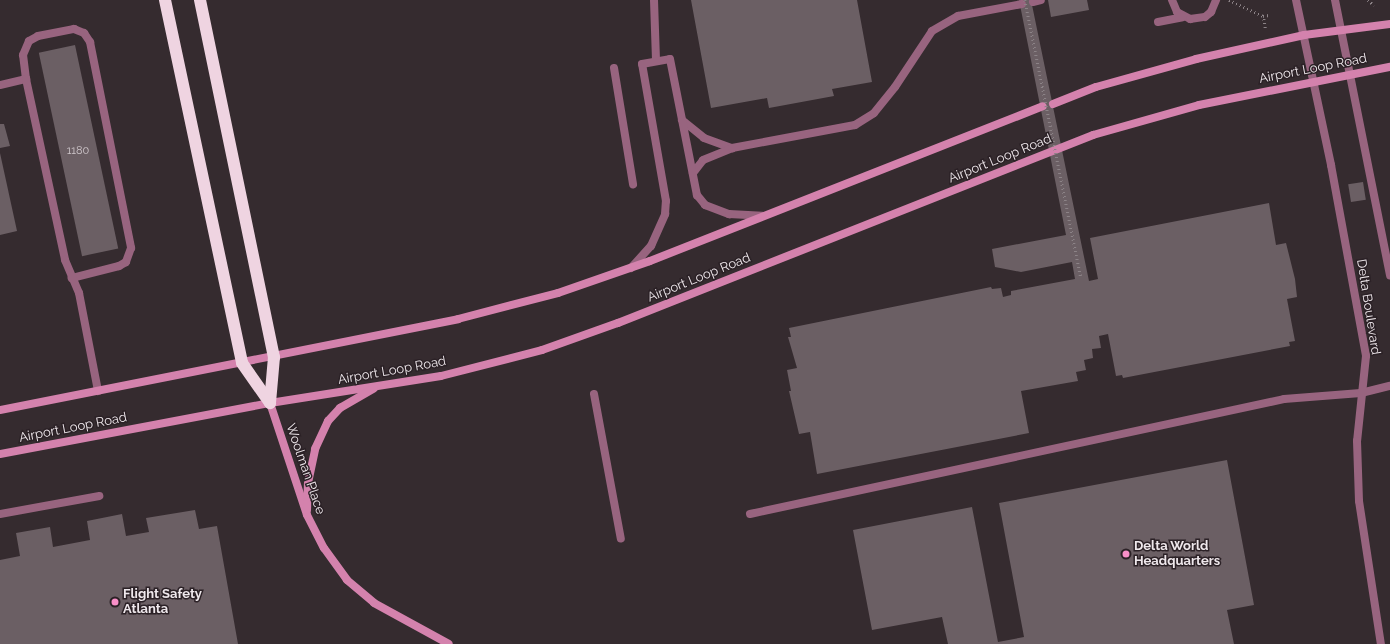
<!DOCTYPE html>
<style>
body{margin:0}
#map{position:relative;width:1390px;height:644px;overflow:hidden;background:#352b2f;font-family:Raleway,sans-serif}
div>[style]{position:absolute}
[style*='--x']{left:calc(var(--x)*1px);top:calc(var(--y)*1px);width:calc(var(--w)*1px);rotate:calc(var(--a)*1deg)}
.building>*{inset:0;background:#6b5f64;transform-origin:0 0}
.path>*{height:2.5px;margin-top:-1.25px;transform-origin:0;background:repeating-linear-gradient(90deg,#8c8387 0 1px,transparent 0 4px)}
.lane>*{height:8px;margin:-4px;padding:0 4px;transform-origin:4px;border-radius:4px;background:#98647f}
.street>*{height:8px;margin:-4px;padding:0 4px;transform-origin:4px;border-radius:4px;background:#98647f}
.secondary>*{height:8px;margin:-4px;padding:0 4px;transform-origin:4px;border-radius:4px;background:#d482ad}
.highway>*{height:12px;margin:-6px;padding:0 6px;transform-origin:6px;border-radius:6px;background:#efd4e1}
.path-bridge>*{height:2.5px;margin-top:-1.25px;transform-origin:0;background:repeating-linear-gradient(90deg,#8c8387 0 1px,transparent 0 4px)}
.dots>*{width:11px;height:11px;translate:-50% -50%;box-sizing:border-box;border:2px solid #2b2126;border-radius:50%}
span{translate:-50% -50%;white-space:nowrap;text-align:center;line-height:1.15;-webkit-text-stroke:3px #2b2126;paint-order:stroke}
.number-label{font-size:11px;color:#cec6ca}
.number-label span{-webkit-text-stroke-width:0}
.street-label{font-size:13px;color:#efe8ec}
.poi-label{font-size:13px;color:#efe8ec;font-weight:700}
.left{translate:0 -50%;text-align:left}
</style>
<div id="map">
<div class="building">
<i style="clip-path:polygon(691px 0,857px 0,872px 82px,832px 89px,834px 96px,769px 108px,767px 98px,711px 108px)"></i>
<i style="clip-path:polygon(1019px 0,1031px 0,1089px 281px,1098px 279px,1090px 238px,1269px 203px,1276px 245px,1286px 243px,1295px 279px,1297px 297px,1287px 299px,1295px 341px,1289px 342px,1290px 346px,1123px 378px,1122px 375px,1116px 376px,1108px 334px,1099px 336px,1101px 348px,1092px 349px,1093px 358px,1084px 360px,1086px 370px,1076px 372px,1078px 381px,1021px 391px,1029px 433px,817px 474px,810px 432px,799px 434px,789px 391px,791px 391px,787px 370px,797px 368px,788px 337px,791px 337px,789px 328px,991px 287px,992px 289px,1001px 288px,1003px 297px,1011px 295px,1011px 291px,1075px 279px,1072px 262px,1021px 272px,995px 267px,992px 249px,1066px 235px)"></i>
<i style="clip-path:polygon(1048px 0,1087px 0,1089px 10px,1051px 17px)"></i>
<i style="left:75px;top:45px;width:208px;height:37px;rotate:78deg"></i>
<i style="clip-path:polygon(0 124px,4px 124px,10px 146px,0 148px)"></i>
<i style="clip-path:polygon(0 153px,17px 231px,0 235px)"></i>
<i style="left:1363px;top:182px;width:18px;height:15px;rotate:81deg"></i>
<i style="clip-path:polygon(1227px 460px,1254px 605px,1227px 610px,1234px 644px,948px 644px,942px 617px,872px 630px,853px 530px,972px 507px,998px 642px,1024px 637px,999px 503px)"></i>
<i style="clip-path:polygon(195px 510px,199px 529px,217px 526px,238px 644px,0 644px,0 560px,20px 556px,16px 533px,50px 527px,53px 547px,90px 540px,87px 521px,122px 514px,126px 536px,149px 532px,146px 518px)"></i>
</div>
<div class="path">
<i style="--x:1229;--y:0;--w:38;--a:25"></i>
<i style="--x:1368;--y:0;--w:8;--a:40"></i>
<i style="--x:1265;--y:28;--w:12;--a:-99"></i>
<i style="--x:1263;--y:16;--w:6;--a:-9"></i>
</div>
<div class="lane">
<i style="--x:654;--y:0;--w:61;--a:88.1"></i>
<i style="--x:1172;--y:0;--w:13;--a:67"></i>
<i style="--x:1177;--y:12;--w:15;--a:28"></i>
<i style="--x:1190;--y:19;--w:15;--a:-8"></i>
<i style="--x:1205;--y:17;--w:8;--a:-40"></i>
<i style="--x:1211;--y:12;--w:13;--a:-67"></i>
<i style="--x:1033;--y:2;--w:8;--a:-14"></i>
<i style="--x:1158;--y:22;--w:25;--a:-11"></i>
<i style="--x:614;--y:68;--w:118;--a:80.7"></i>
<i style="--x:26;--y:79;--w:24;--a:-97"></i>
<i style="--x:23;--y:55;--w:15;--a:-67"></i>
<i style="--x:29;--y:41;--w:10;--a:-29"></i>
<i style="--x:38;--y:36;--w:37;--a:-11"></i>
<i style="--x:74;--y:29;--w:11;--a:22"></i>
<i style="--x:84;--y:33;--w:11;--a:56"></i>
<i style="--x:90;--y:42;--w:210;--a:78.7"></i>
<i style="--x:131;--y:248;--w:15;--a:110"></i>
<i style="--x:126;--y:262;--w:8;--a:150"></i>
<i style="--x:119;--y:266;--w:49;--a:165.7"></i>
<i style="--x:0;--y:85;--w:27;--a:-13"></i>
<i style="--x:26;--y:79;--w:185;--a:77.8"></i>
<i style="--x:65;--y:260;--w:36;--a:67"></i>
<i style="--x:79;--y:293;--w:100;--a:79"></i>
<i style="--x:682;--y:120;--w:28;--a:39"></i>
<i style="--x:704;--y:138;--w:30;--a:20"></i>
<i style="--x:693;--y:173;--w:16;--a:-52"></i>
<i style="--x:703;--y:160;--w:31;--a:-22"></i>
<i style="--x:732;--y:148;--w:125;--a:-10.6"></i>
<i style="--x:855;--y:125;--w:22;--a:-32"></i>
<i style="--x:874;--y:113;--w:33;--a:-51"></i>
<i style="--x:895;--y:87;--w:67;--a:-56.5"></i>
<i style="--x:932;--y:31;--w:30;--a:-30"></i>
<i style="--x:958;--y:16;--w:65;--a:-10.6"></i>
<i style="--x:631;--y:268;--w:30;--a:-48"></i>
<i style="--x:651;--y:246;--w:35;--a:-66"></i>
<i style="--x:665;--y:214;--w:13;--a:-86"></i>
<i style="--x:666;--y:201;--w:139;--a:-99.9"></i>
<i style="--x:642;--y:64;--w:28;--a:-10"></i>
<i style="--x:670;--y:59;--w:139;--a:78.8"></i>
<i style="--x:697;--y:195;--w:13;--a:51"></i>
<i style="--x:705;--y:205;--w:26;--a:21"></i>
<i style="--x:729;--y:214;--w:33;--a:3"></i>
<i style="--x:594;--y:394;--w:147;--a:79.5"></i>
<i style="--x:0;--y:514;--w:101;--a:-10.3"></i>
<i style="--x:750;--y:514;--w:546;--a:-12.15"></i>
<i style="--x:1284;--y:399;--w:77;--a:-4.5"></i>
<i style="--x:1361;--y:393;--w:30;--a:-14"></i>
</div>
<div class="street">
<i style="--x:1296;--y:0;--w:169;--a:78"></i>
<i style="--x:1331;--y:165;--w:194;--a:79.6"></i>
<i style="--x:1366;--y:356;--w:85;--a:96"></i>
<i style="--x:1357;--y:441;--w:60;--a:88.1"></i>
<i style="--x:1359;--y:501;--w:145;--a:81.3"></i>
<i style="--x:1335;--y:0;--w:281;--a:78.7"></i>
</div>
<div class="secondary">
<i style="--x:1053;--y:104;--w:46;--a:-21.6"></i>
<i style="--x:1096;--y:87;--w:104;--a:-15.6"></i>
<i style="--x:1196;--y:59;--w:111;--a:-12.5"></i>
<i style="--x:1304;--y:35;--w:87;--a:-7.3"></i>
<i style="--x:270;--y:403;--w:118;--a:71.7"></i>
<i style="--x:307;--y:515;--w:37;--a:63"></i>
<i style="--x:324;--y:548;--w:39;--a:54"></i>
<i style="--x:347;--y:580;--w:35;--a:40"></i>
<i style="--x:374;--y:603;--w:85;--a:28.7"></i>
<i style="--x:0;--y:410;--w:467;--a:-11.2"></i>
<i style="--x:458;--y:319;--w:103;--a:-14.6"></i>
<i style="--x:558;--y:293;--w:97;--a:-19.2"></i>
<i style="--x:650;--y:261;--w:422;--a:-21.5"></i>
<i style="--x:0;--y:454;--w:275;--a:-10.7"></i>
<i style="--x:270;--y:403;--w:173;--a:-9"></i>
<i style="--x:441;--y:376;--w:104;--a:-14.4"></i>
<i style="--x:542;--y:350;--w:81;--a:-19.6"></i>
<i style="--x:618;--y:323;--w:511;--a:-21.59"></i>
<i style="--x:1093;--y:135;--w:110;--a:-15.8"></i>
<i style="--x:1199;--y:105;--w:195;--a:-11.3"></i>
<i style="--x:307;--y:510;--w:27;--a:-88"></i>
<i style="--x:308;--y:483;--w:35;--a:-78"></i>
<i style="--x:315;--y:449;--w:31;--a:-65"></i>
<i style="--x:328;--y:421;--w:18;--a:-47"></i>
<i style="--x:340;--y:408;--w:39;--a:-30"></i>
</div>
<div class="highway">
<i style="--x:165;--y:0;--w:371;--a:78"></i>
<i style="--x:242;--y:363;--w:49;--a:55"></i>
<i style="--x:200;--y:0;--w:365;--a:78.3"></i>
<i style="--x:274;--y:357;--w:46;--a:95"></i>
</div>
<div class="path-bridge">
<i style="--x:1025;--y:0;--w:283;--a:78.6"></i>
</div>
<div class="dots">
<i style="left:1126px;top:554px;background:#f98fc8"></i>
<i style="left:115px;top:602px;background:#f98fc8"></i>
</div>
<div class="number-label">
<span style="left:78px;top:151px">1180</span>
</div>
<div class="street-label">
<span style="left:1313px;top:69px;rotate:-11deg">Airport Loop Road</span>
<span style="left:1000px;top:159px;rotate:-22deg">Airport Loop Road</span>
<span style="left:699px;top:278px;rotate:-22deg">Airport Loop Road</span>
<span style="left:1368px;top:307px;rotate:81deg">Delta Boulevard</span>
<span style="left:392px;top:371px;rotate:-10deg">Airport Loop Road</span>
<span style="left:73px;top:428px;rotate:-11deg">Airport Loop Road</span>
<span style="left:305px;top:469px;rotate:71deg">Woolman Place</span>
</div>
<div class="poi-label">
<span class="left" style="left:1134px;top:554px">Delta World<br>Headquarters</span>
<span class="left" style="left:123px;top:602px">Flight Safety<br>Atlanta</span>
</div>
</div>
